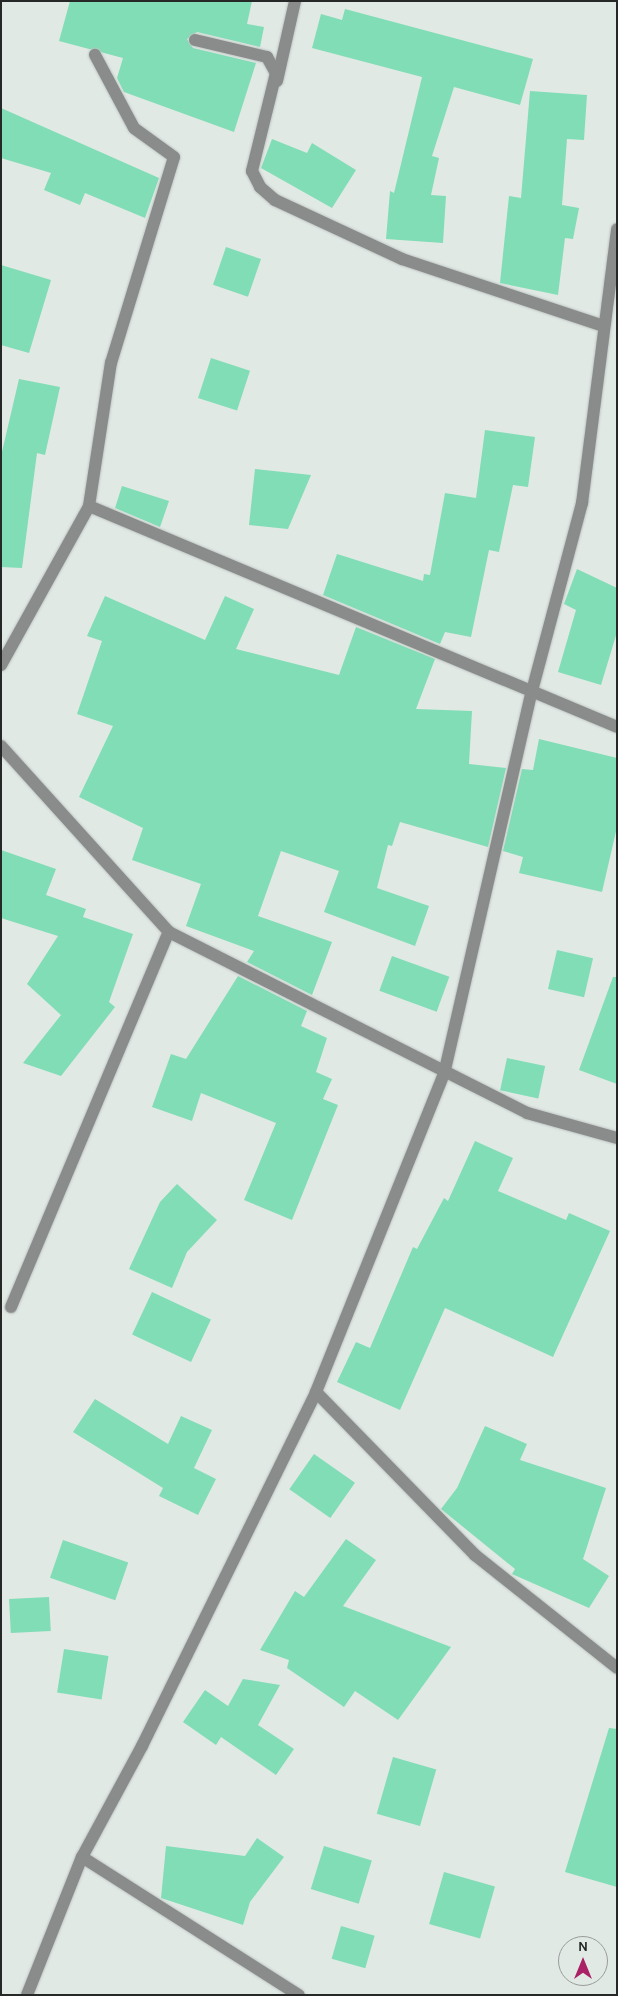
<!DOCTYPE html>
<style>
body{margin:0}
#map{position:relative;width:618px;height:1996px;overflow:hidden;background:#e1e9e5;font-family:Karla,sans-serif}
div>[style]{position:absolute}
[style*='--x']{left:calc(var(--x)*1px);top:calc(var(--y)*1px);width:calc(var(--w)*1px);rotate:calc(var(--a)*1deg)}
.building>*{inset:0;background:#80ddb5;transform-origin:0 0}
.roads{filter:drop-shadow(0 0 1px #bfc6c3) drop-shadow(0 0 1px #bfc6c3)}
.minor>*{height:12px;margin:-6px;padding:0 6px;transform-origin:6px;border-radius:6px;background:#898c8a}
span{translate:-50% -50%;white-space:nowrap;text-align:center;line-height:1.15;-webkit-text-stroke:4px #e1e9e5;paint-order:stroke}
.frame{position:absolute;inset:0;border:2px solid #252827;pointer-events:none}
.north{position:absolute;left:558px;top:1936px;width:50px;height:50px;box-sizing:border-box;background:#e1e9e5;border:1px solid #969c99;border-radius:50%;rotate:0deg;font-size:14px;font-weight:700;line-height:20px;text-align:center;color:#252827}
.north::after{content:'';display:block;margin:auto;width:18px;height:22px;background:#aa2166;clip-path:polygon(50% 0,100% 100%,50% 72%,0 100%)}
</style>
<div id="map">
<div class="building">
<i style="clip-path:polygon(70px 1px,252px 1px,247px 24px,264px 27px,260px 47px,197px 32px,187px 39px,193px 48px,256px 63px,234px 132px,124px 92px,117px 78px,123px 58px,59px 41px)"></i>
<i style="clip-path:polygon(345px 9px,533px 59px,520px 105px,454px 87px,432px 156px,439px 158px,431px 195px,446px 196px,443px 243px,386px 239px,390px 191px,394px 193px,422px 77px,312px 48px,321px 14px,342px 20px)"></i>
<i style="clip-path:polygon(530px 91px,587px 95px,584px 140px,567px 139px,562px 205px,579px 208px,573px 239px,565px 238px,558px 295px,500px 283px,509px 196px,521px 198px)"></i>
<i style="clip-path:polygon(1px 108px,159px 178px,145px 218px,85px 193px,80px 205px,44px 190px,51px 173px,1px 158px)"></i>
<i style="clip-path:polygon(272px 139px,307px 153px,312px 143px,356px 170px,332px 208px,261px 168px)"></i>
<i style="left:226px;top:247px;width:37px;height:40px;rotate:19deg"></i>
<i style="clip-path:polygon(1px 265px,51px 280px,29px 353px,1px 345px)"></i>
<i style="left:211px;top:358px;width:41px;height:42px;rotate:18deg"></i>
<i style="clip-path:polygon(19px 379px,60px 387px,45px 455px,37px 453px,22px 568px,1px 567px,1px 456px)"></i>
<i style="clip-path:polygon(485px 430px,535px 437px,528px 487px,513px 485px,499px 552px,489px 550px,471px 637px,445px 632px,440px 644px,323px 595px,337px 554px,423px 581px,424px 574px,430px 575px,445px 493px,476px 498px)"></i>
<i style="clip-path:polygon(255px 469px,311px 475px,288px 529px,249px 525px)"></i>
<i style="clip-path:polygon(122px 486px,169px 501px,160px 527px,115px 508px)"></i>
<i style="clip-path:polygon(577px 569px,617px 588px,617px 632px,601px 685px,558px 672px,576px 610px,564px 604px)"></i>
<i style="clip-path:polygon(105px 596px,205px 640px,225px 596px,254px 609px,236px 649px,339px 675px,356px 627px,435px 659px,416px 709px,472px 711px,469px 764px,506px 768px,488px 847px,400px 822px,392px 846px,388px 845px,377px 888px,429px 906px,415px 946px,324px 912px,339px 871px,281px 851px,258px 916px,332px 942px,312px 995px,247px 962px,254px 951px,186px 926px,201px 884px,132px 860px,143px 828px,79px 797px,113px 726px,77px 714px,102px 641px,87px 636px)"></i>
<i style="clip-path:polygon(539px 739px,617px 758px,617px 827px,602px 892px,519px 873px,523px 857px,503px 851px,522px 769px,533px 770px)"></i>
<i style="clip-path:polygon(1px 850px,56px 869px,46px 895px,86px 909px,83px 917px,133px 934px,109px 1002px,115px 1007px,61px 1076px,23px 1063px,61px 1015px,27px 984px,58px 936px,1px 918px)"></i>
<i style="left:557px;top:950px;width:37px;height:40px;rotate:13deg"></i>
<i style="left:392px;top:956px;width:61px;height:37px;rotate:20deg"></i>
<i style="clip-path:polygon(238px 976px,307px 1011px,301px 1026px,327px 1038px,316px 1072px,332px 1079px,323px 1099px,338px 1105px,292px 1220px,244px 1200px,276px 1123px,201px 1093px,192px 1121px,152px 1107px,171px 1054px,186px 1059px)"></i>
<i style="clip-path:polygon(613px 977px,617px 977px,617px 1084px,579px 1070px)"></i>
<i style="left:507px;top:1058px;width:39px;height:33px;rotate:12deg"></i>
<i style="clip-path:polygon(475px 1141px,513px 1158px,498px 1191px,566px 1220px,569px 1213px,610px 1231px,553px 1357px,445px 1308px,400px 1410px,337px 1382px,356px 1342px,370px 1348px,413px 1247px,417px 1249px,444px 1198px,448px 1201px)"></i>
<i style="clip-path:polygon(177px 1184px,217px 1220px,187px 1252px,172px 1288px,129px 1269px,160px 1202px)"></i>
<i style="left:152px;top:1292px;width:65px;height:47px;rotate:25deg"></i>
<i style="clip-path:polygon(95px 1399px,168px 1444px,181px 1416px,212px 1430px,194px 1468px,216px 1479px,198px 1515px,159px 1496px,163px 1488px,73px 1432px)"></i>
<i style="clip-path:polygon(485px 1426px,527px 1444px,520px 1460px,606px 1488px,583px 1559px,609px 1576px,589px 1608px,512px 1574px,515px 1569px,441px 1509px,457px 1488px)"></i>
<i style="left:314px;top:1454px;width:50px;height:43px;rotate:35deg"></i>
<i style="clip-path:polygon(346px 1539px,376px 1560px,343px 1606px,451px 1647px,398px 1720px,355px 1691px,344px 1707px,287px 1668px,289px 1660px,260px 1650px,295px 1591px,304px 1597px)"></i>
<i style="left:63px;top:1540px;width:69px;height:40px;rotate:19deg"></i>
<i style="left:49px;top:1597px;width:34px;height:40px;rotate:87deg"></i>
<i style="left:64px;top:1649px;width:45px;height:44px;rotate:9deg"></i>
<i style="clip-path:polygon(243px 1679px,280px 1685px,258px 1725px,294px 1749px,276px 1775px,221px 1737px,216px 1745px,183px 1722px,205px 1690px,228px 1706px)"></i>
<i style="clip-path:polygon(609px 1728px,617px 1729px,617px 1887px,565px 1872px)"></i>
<i style="left:393px;top:1757px;width:45px;height:59px;rotate:16deg"></i>
<i style="clip-path:polygon(257px 1838px,284px 1857px,250px 1902px,243px 1925px,161px 1898px,166px 1846px,245px 1856px)"></i>
<i style="left:324px;top:1846px;width:50px;height:45px;rotate:17deg"></i>
<i style="left:444px;top:1872px;width:53px;height:54px;rotate:16deg"></i>
<i style="left:341px;top:1926px;width:35px;height:34px;rotate:16deg"></i>
</div>
<div class="roads">
<div class="minor">
<i style="--x:195;--y:40;--w:74;--a:13.3"></i>
<i style="--x:267;--y:57;--w:18;--a:61"></i>
<i style="--x:276;--y:73;--w:101;--a:103.8"></i>
<i style="--x:252;--y:171;--w:18;--a:63"></i>
<i style="--x:260;--y:187;--w:20;--a:41"></i>
<i style="--x:275;--y:200;--w:140;--a:24.9"></i>
<i style="--x:402;--y:259;--w:212;--a:18.4"></i>
<i style="--x:277;--y:81;--w:82;--a:-77.3"></i>
<i style="--x:89;--y:506;--w:572;--a:22.71"></i>
<i style="--x:1;--y:665;--w:182;--a:-61"></i>
<i style="--x:89;--y:506;--w:145;--a:-81.3"></i>
<i style="--x:111;--y:363;--w:215;--a:-73"></i>
<i style="--x:174;--y:157;--w:49;--a:-144.1"></i>
<i style="--x:134;--y:128;--w:83;--a:-118.1"></i>
<i style="--x:1;--y:746;--w:251;--a:47.9"></i>
<i style="--x:169;--y:932;--w:401;--a:26.8"></i>
<i style="--x:527;--y:1113;--w:93;--a:15.5"></i>
<i style="--x:11;--y:1307;--w:407;--a:-67.2"></i>
<i style="--x:316;--y:1392;--w:228;--a:45.7"></i>
<i style="--x:475;--y:1555;--w:181;--a:38.5"></i>
<i style="--x:82;--y:1857;--w:257;--a:32.5"></i>
<i style="--x:27;--y:1995;--w:149;--a:-68.3"></i>
<i style="--x:82;--y:1857;--w:126;--a:-61.6"></i>
<i style="--x:142;--y:1746;--w:394;--a:-63.8"></i>
<i style="--x:316;--y:1392;--w:343;--a:-68.1"></i>
<i style="--x:444;--y:1074;--w:393;--a:-77.1"></i>
<i style="--x:532;--y:691;--w:195;--a:-75.1"></i>
<i style="--x:582;--y:503;--w:276;--a:-82.7"></i>
</div>
</div>
<div class="frame"></div>
<div class="north">N</div>
</div>
